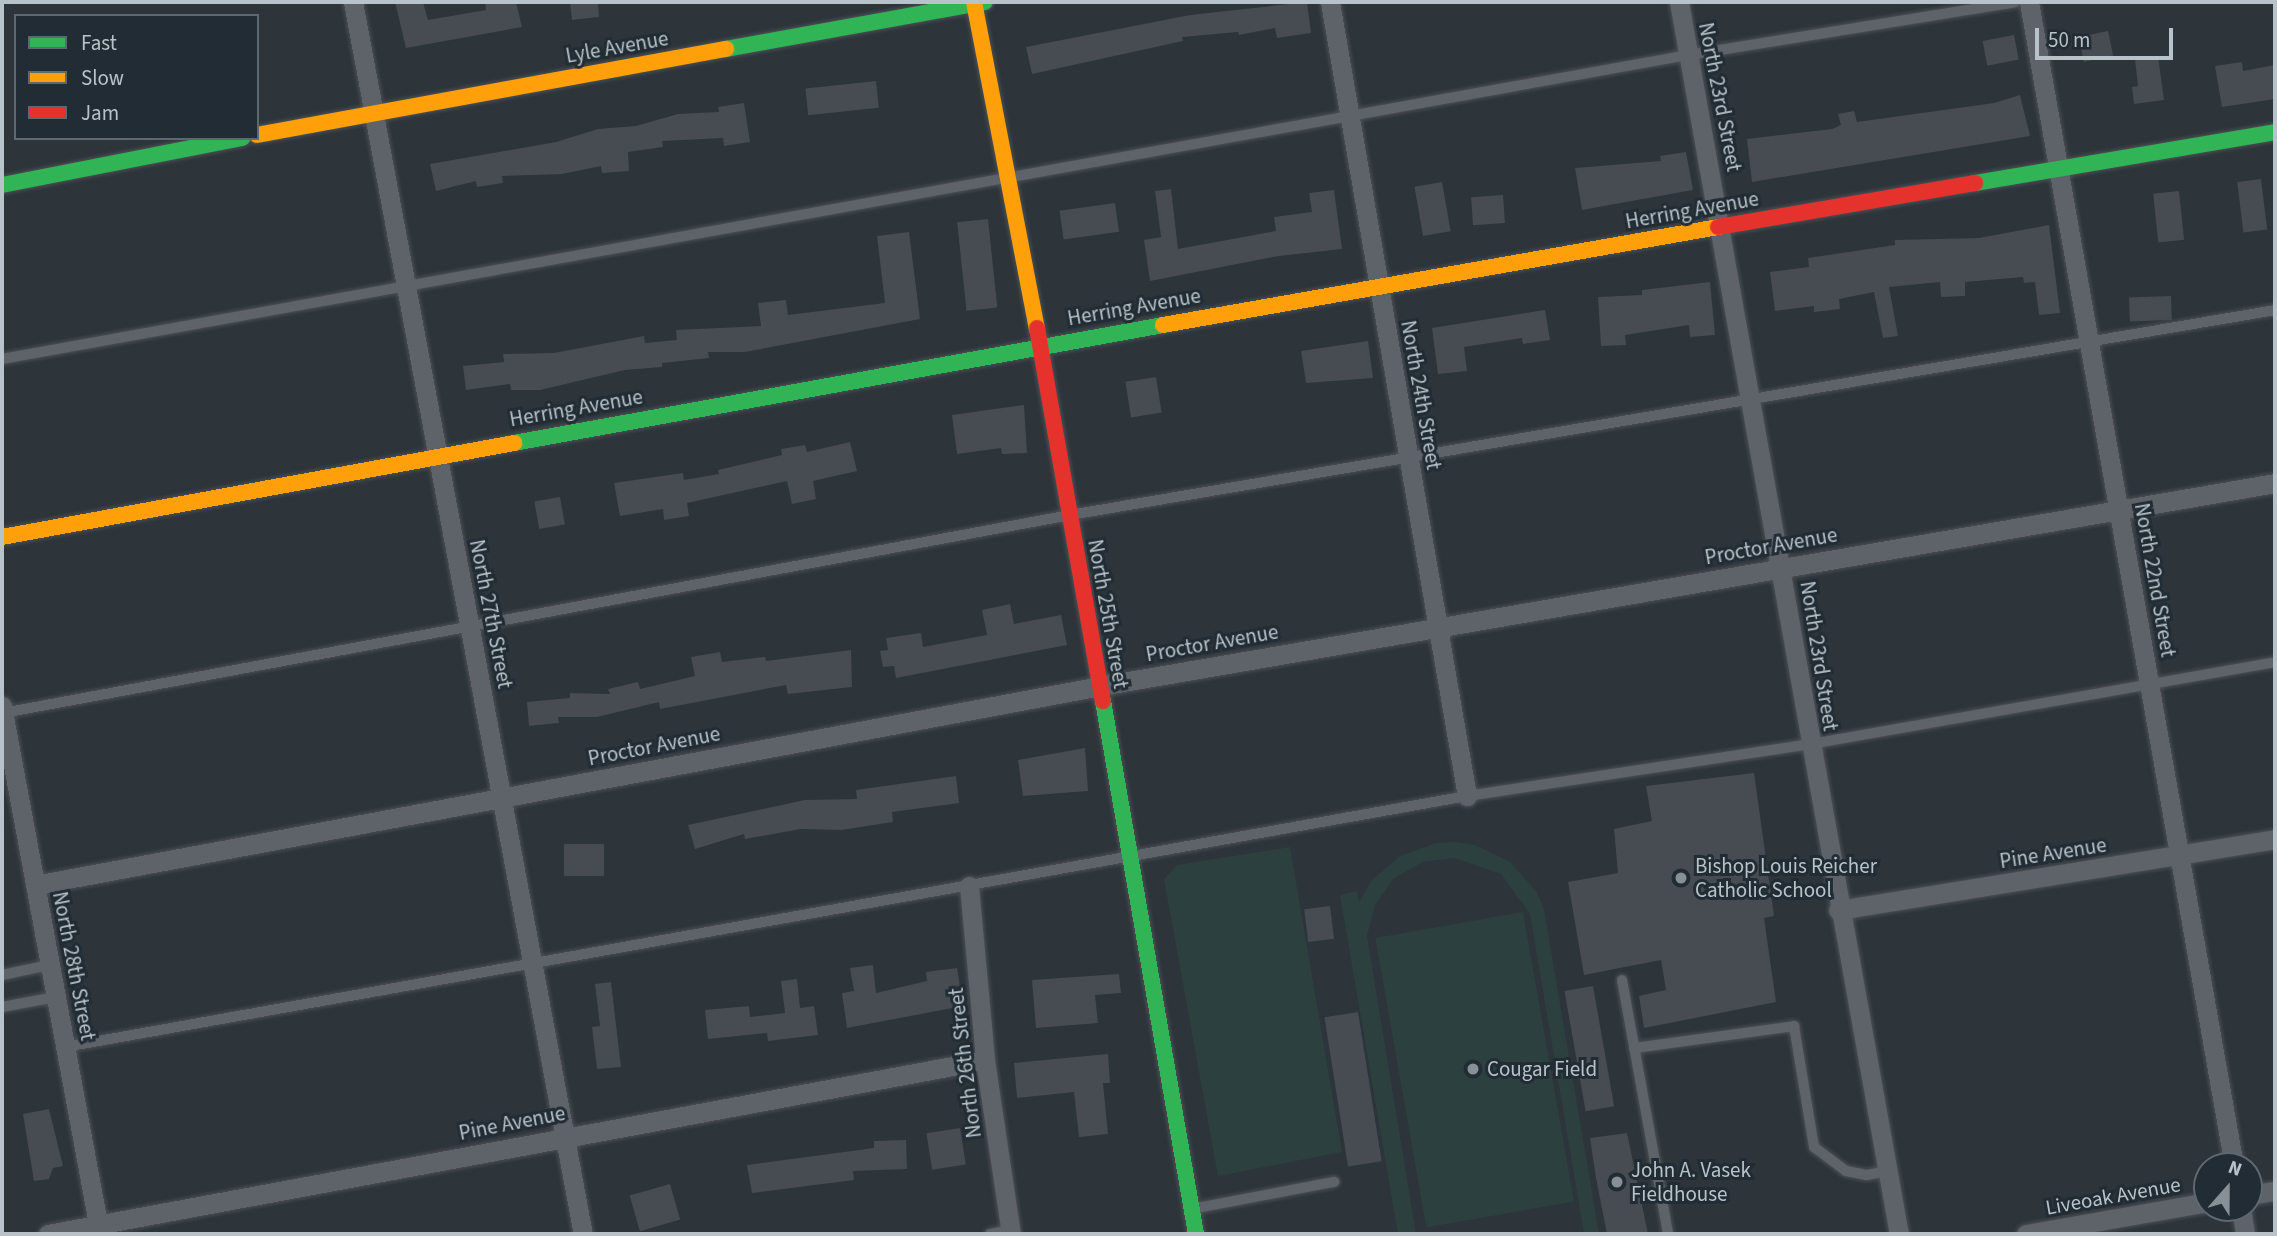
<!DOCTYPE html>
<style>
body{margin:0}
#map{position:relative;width:2277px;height:1236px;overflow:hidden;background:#2d343a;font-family:"Source Sans 3",sans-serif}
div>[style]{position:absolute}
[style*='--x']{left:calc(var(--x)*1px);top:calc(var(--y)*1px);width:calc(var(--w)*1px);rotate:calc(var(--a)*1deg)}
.green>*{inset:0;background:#2b403f;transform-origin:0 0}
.building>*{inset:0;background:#464c51;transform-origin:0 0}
.roads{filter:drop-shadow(0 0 2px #4b5054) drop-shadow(0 0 2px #4b5054)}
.lane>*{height:10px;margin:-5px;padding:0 5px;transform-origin:5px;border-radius:5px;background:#5d6368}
.street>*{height:19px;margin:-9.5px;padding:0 9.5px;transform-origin:9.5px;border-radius:9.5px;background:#5d6368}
.fast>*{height:16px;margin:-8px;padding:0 8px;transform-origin:8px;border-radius:8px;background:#30b455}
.slow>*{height:16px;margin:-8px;padding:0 8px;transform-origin:8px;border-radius:8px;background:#ff9f0a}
.jam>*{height:16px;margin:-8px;padding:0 8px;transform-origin:8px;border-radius:8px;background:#e5322d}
.dots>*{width:19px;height:19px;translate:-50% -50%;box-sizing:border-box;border:4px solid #212c34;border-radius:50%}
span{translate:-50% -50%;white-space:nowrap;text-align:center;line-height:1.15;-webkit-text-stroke:6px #212c34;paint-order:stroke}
.street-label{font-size:21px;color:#b8c2c9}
.poi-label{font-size:21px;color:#b8c2c9}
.left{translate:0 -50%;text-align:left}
.frame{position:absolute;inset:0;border:4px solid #b8c2c9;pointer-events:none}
.legend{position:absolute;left:14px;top:14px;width:245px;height:126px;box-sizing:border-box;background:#212c34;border:2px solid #5d6870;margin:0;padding:9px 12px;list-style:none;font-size:21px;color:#b8c2c9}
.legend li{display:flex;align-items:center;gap:14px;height:35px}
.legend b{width:35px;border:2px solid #5d6870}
.north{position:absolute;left:2193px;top:1152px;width:70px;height:70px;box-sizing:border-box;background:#212c34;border:2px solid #5d6870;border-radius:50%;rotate:21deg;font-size:19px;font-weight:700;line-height:28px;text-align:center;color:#b8c2c9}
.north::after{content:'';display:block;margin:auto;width:24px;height:32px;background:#879097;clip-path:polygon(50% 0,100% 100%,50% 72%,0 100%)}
.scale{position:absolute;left:2035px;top:28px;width:138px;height:32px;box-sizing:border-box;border:4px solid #b8c2c9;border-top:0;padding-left:9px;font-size:21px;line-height:24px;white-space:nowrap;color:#b8c2c9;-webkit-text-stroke:5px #212c34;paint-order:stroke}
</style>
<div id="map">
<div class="green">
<i style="clip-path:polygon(1456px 842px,1475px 845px,1510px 862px,1536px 891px,1544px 909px,1599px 1234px,1584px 1234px,1530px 914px,1501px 874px,1455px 858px,1423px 862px,1394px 878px,1375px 905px,1367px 936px,1416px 1234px,1398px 1234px,1340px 895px,1357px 891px,1359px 903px,1371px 881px,1400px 856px,1436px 843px)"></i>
<i style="clip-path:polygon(1290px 847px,1342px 1152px,1218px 1176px,1164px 879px,1177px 865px)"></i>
<i style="left:1523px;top:912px;width:294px;height:150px;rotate:80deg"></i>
</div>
<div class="building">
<i style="clip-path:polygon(395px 2px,423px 2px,428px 20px,486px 10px,485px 2px,516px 2px,522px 27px,406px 48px)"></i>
<i style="clip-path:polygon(570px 2px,598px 2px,599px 17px,572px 20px)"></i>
<i style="clip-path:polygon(1307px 2px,1311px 33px,1277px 38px,1275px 28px,1239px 35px,1238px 32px,1182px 37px,1183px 41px,1032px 74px,1026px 47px,1190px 15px)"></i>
<i style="left:2108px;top:31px;width:25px;height:30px;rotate:78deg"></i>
<i style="left:2014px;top:35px;width:25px;height:32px;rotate:79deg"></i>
<i style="clip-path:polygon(2158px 56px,2164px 100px,2134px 104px,2132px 87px,2138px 86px,2135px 59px)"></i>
<i style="clip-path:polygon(2242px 62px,2243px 71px,2275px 65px,2275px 99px,2222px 107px,2215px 66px)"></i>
<i style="left:876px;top:81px;width:27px;height:71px;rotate:84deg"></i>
<i style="clip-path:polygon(2020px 95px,2030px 136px,1752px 182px,1747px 139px,1832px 129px,1841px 125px,1838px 114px,1854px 111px,1857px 122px,1994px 103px)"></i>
<i style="clip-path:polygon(744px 103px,750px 142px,724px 146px,723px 138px,662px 141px,663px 147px,628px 152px,629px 171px,602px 173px,601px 166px,562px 174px,502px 176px,503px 183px,477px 187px,476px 181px,436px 191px,430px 164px,556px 142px,598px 129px,636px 126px,678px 114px,719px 112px,718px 107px)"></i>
<i style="clip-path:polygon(1686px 152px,1693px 190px,1582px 210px,1575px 168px,1661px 161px,1660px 156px)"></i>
<i style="left:2261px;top:179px;width:51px;height:24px;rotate:83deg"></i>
<i style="left:1442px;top:182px;width:50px;height:28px;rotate:80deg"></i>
<i style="clip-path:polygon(1171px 189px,1178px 249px,1276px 231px,1274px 217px,1312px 212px,1309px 193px,1334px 190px,1342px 249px,1279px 256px,1150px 281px,1144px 240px,1161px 237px,1155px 191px)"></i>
<i style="left:2179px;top:191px;width:49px;height:26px;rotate:84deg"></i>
<i style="left:1503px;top:195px;width:28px;height:32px;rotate:86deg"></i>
<i style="left:1115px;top:203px;width:29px;height:56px;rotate:82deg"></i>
<i style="left:988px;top:219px;width:89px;height:31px;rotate:84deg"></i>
<i style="clip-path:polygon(2049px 225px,2060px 313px,2039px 315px,2035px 282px,2024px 283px,2023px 277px,1965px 282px,1965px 296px,1941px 297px,1940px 282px,1889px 287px,1898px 336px,1883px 338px,1874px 292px,1839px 299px,1840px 309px,1814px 312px,1814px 306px,1775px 311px,1770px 272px,1809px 267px,1808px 258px,1895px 245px,1895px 240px,1979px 238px)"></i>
<i style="clip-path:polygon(909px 232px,920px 319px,745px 352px,708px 352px,709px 358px,662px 363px,662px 367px,625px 370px,540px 390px,511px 390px,510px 384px,466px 390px,463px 366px,504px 362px,503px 354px,554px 353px,644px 336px,645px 343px,677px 340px,676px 330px,761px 326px,758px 303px,786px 300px,788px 315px,885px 303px,877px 236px)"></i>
<i style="clip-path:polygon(1710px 282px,1715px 335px,1690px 337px,1689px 325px,1625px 335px,1626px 345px,1601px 346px,1598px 297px,1642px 295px,1642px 290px)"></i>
<i style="left:2171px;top:296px;width:24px;height:42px;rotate:88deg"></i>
<i style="clip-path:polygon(1545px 310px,1550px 340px,1523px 344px,1522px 338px,1464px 347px,1467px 371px,1438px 374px,1432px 328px)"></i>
<i style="clip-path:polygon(1368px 341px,1373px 378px,1306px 383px,1301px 351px)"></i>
<i style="left:1156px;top:377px;width:36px;height:31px;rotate:81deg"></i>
<i style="clip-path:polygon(1024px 405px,1027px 453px,1002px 454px,1001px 448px,957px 454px,952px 415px)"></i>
<i style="clip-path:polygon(850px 442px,857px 471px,813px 481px,816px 499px,792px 504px,787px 481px,687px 503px,689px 516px,664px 520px,663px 509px,620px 516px,614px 483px,683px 473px,684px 480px,719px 474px,718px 470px,782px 455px,781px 449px,805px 445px,807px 452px)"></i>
<i style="left:560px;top:497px;width:28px;height:26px;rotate:80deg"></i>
<i style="clip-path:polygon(1010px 604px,1014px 624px,1061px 615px,1067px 645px,896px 678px,894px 666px,883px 667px,880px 651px,888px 650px,886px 638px,921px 633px,923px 647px,987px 635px,982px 610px)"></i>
<i style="clip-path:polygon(851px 650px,852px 687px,788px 694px,786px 685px,660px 709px,659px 702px,597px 717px,558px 717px,559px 723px,529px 726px,527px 702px,570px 698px,570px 693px,610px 694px,608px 689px,638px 682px,640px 689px,695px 676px,691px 657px,720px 652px,722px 662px,765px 657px,766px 661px)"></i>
<i style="clip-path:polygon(1085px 748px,1088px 791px,1023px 796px,1018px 760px)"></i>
<i style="clip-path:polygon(1754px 773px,1774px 916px,1764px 918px,1776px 1002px,1644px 1028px,1639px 996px,1666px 990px,1661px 960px,1584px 975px,1568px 882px,1618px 873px,1614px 829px,1652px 821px,1646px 786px)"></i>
<i style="clip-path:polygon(956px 776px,959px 803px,892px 812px,893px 822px,841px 830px,801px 829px,745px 839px,744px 834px,695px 849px,688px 825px,805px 800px,857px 799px,856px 790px)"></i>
<i style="left:564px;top:844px;width:40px;height:32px"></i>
<i style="left:1330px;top:906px;width:33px;height:26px;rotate:83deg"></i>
<i style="clip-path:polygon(873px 965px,876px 993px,927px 981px,926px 972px,957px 968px,963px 1006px,847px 1028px,842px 993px,854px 991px,850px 968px)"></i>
<i style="clip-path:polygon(1119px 974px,1121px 993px,1095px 995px,1098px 1023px,1036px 1028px,1032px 980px)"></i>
<i style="clip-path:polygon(797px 979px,800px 1008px,814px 1006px,818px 1035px,768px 1041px,767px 1033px,708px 1039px,705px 1010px,749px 1006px,750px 1017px,785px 1013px,781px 981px)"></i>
<i style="clip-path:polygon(611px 982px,621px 1067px,597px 1069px,592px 1027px,600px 1026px,595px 984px)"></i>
<i style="left:1593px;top:986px;width:122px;height:29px;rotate:80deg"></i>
<i style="left:1358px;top:1012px;width:151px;height:34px;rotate:81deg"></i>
<i style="clip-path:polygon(1108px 1054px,1110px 1083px,1103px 1083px,1108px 1134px,1079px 1137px,1074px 1092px,1017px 1098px,1014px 1063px)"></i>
<i style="clip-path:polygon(49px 1109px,63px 1166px,53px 1168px,49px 1179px,34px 1181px,23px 1114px)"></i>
<i style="left:960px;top:1128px;width:37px;height:34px;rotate:81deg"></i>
<i style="clip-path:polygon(1627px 1133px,1648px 1234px,1607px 1234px,1596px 1178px,1590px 1138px)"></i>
<i style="clip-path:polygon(906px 1140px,907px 1169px,853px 1171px,854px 1180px,752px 1193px,747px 1165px,874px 1148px,874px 1141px)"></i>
<i style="left:670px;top:1184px;width:37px;height:42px;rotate:74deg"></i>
</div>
<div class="roads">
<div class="lane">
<i style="--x:2;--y:359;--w:1714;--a:-10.22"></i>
<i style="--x:1689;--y:55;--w:330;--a:-9.2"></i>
<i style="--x:3;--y:713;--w:1085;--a:-10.51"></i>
<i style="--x:1070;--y:515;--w:1222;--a:-9.65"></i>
<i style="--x:2;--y:975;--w:49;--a:-11.8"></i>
<i style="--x:1622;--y:980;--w:258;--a:79.7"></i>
<i style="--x:2;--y:1007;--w:55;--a:-10.5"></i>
<i style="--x:65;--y:1047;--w:1424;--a:-10.15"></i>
<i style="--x:1467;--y:796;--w:348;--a:-8.6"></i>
<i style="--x:1811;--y:744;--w:471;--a:-10"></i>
<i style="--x:1634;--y:1048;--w:162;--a:-7.8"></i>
<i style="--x:1794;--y:1026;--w:123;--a:80.6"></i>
<i style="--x:1814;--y:1147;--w:40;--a:37"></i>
<i style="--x:1846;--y:1171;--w:21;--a:11"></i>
<i style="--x:1867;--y:1175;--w:20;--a:-11"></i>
<i style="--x:1192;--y:1209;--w:145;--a:-10.8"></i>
<i style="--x:990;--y:1234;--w:21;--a:-11"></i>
</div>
<div class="street">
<i style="--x:353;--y:2;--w:1253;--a:79.43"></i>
<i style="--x:1330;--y:2;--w:806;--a:80.21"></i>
<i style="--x:1679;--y:2;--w:1251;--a:79.88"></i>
<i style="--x:2029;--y:2;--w:1182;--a:80.01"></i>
<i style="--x:2;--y:706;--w:537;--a:79.49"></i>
<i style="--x:35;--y:885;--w:1083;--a:-10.58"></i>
<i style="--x:1100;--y:686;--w:1192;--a:-9.8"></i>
<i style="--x:969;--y:886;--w:175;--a:84.7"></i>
<i style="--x:985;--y:1060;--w:176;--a:81.5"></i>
<i style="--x:1838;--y:910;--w:443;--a:-9.2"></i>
<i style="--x:2249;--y:1195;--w:26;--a:-9"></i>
<i style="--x:2241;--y:1208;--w:26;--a:81"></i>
<i style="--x:48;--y:1234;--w:953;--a:-10.52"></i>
<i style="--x:2026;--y:1234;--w:184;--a:-10"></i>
</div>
<div class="fast">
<i style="--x:726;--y:49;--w:263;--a:-10.3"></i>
<i style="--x:1975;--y:183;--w:304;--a:-9.6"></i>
<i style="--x:2;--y:185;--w:245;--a:-11.1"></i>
<i style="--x:514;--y:443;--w:660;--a:-10.3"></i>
<i style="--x:1103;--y:701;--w:541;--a:80.1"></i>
</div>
<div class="slow">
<i style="--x:974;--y:2;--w:332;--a:79.1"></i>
<i style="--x:257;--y:135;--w:477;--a:-10.4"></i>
<i style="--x:1163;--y:325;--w:564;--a:-10.01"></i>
<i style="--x:2;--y:537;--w:521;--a:-10.4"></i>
</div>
<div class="jam">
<i style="--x:1718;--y:227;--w:261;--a:-9.7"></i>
<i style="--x:1037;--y:328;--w:379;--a:80"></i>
</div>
</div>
<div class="dots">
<i style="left:1681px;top:878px;background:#879097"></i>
<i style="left:1473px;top:1069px;background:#879097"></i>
<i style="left:1617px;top:1182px;background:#879097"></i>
</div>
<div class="street-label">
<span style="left:617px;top:47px;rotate:-10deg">Lyle Avenue</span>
<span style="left:1720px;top:97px;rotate:79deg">North 23rd Street</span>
<span style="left:1692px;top:210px;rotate:-10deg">Herring Avenue</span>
<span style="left:1134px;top:307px;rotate:-10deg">Herring Avenue</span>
<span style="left:1421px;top:395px;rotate:80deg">North 24th Street</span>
<span style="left:576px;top:408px;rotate:-10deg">Herring Avenue</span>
<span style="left:1771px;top:546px;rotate:-10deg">Proctor Avenue</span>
<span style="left:2155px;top:580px;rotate:80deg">North 22nd Street</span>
<span style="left:491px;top:614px;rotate:79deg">North 27th Street</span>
<span style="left:1108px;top:614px;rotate:80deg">North 25th Street</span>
<span style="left:1212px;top:643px;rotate:-10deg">Proctor Avenue</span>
<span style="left:1819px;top:656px;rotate:81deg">North 23rd Street</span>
<span style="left:654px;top:746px;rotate:-11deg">Proctor Avenue</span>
<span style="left:2053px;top:853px;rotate:-9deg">Pine Avenue</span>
<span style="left:74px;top:966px;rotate:79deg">North 28th Street</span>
<span style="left:965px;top:1063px;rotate:-97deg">North 26th Street</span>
<span style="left:512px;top:1123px;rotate:-11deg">Pine Avenue</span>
<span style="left:2113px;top:1196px;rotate:-10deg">Liveoak Avenue</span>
</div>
<div class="poi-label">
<span class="left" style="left:1695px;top:878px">Bishop Louis Reicher<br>Catholic School</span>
<span class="left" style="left:1487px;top:1069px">Cougar Field</span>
<span class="left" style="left:1631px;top:1182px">John A. Vasek<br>Fieldhouse</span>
</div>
<div class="frame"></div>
<ul class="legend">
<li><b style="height:9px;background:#30b455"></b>Fast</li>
<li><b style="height:9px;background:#ff9f0a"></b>Slow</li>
<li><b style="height:9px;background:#e5322d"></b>Jam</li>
</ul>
<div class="north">N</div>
<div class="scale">50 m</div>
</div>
